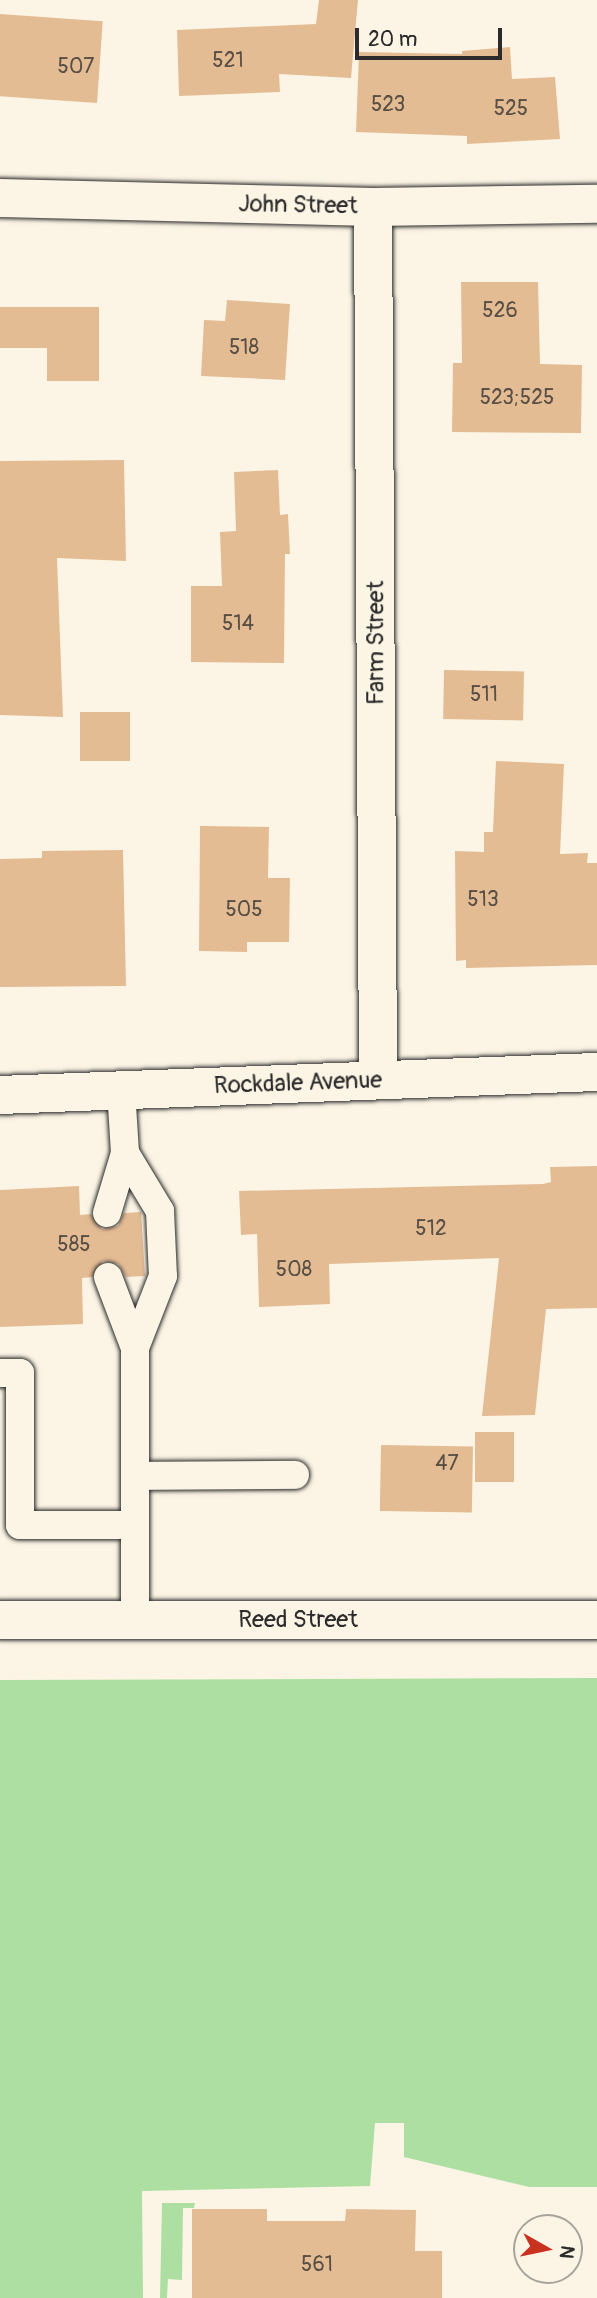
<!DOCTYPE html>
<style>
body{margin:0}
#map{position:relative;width:597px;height:2298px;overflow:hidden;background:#fcf5e5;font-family:Pangolin,sans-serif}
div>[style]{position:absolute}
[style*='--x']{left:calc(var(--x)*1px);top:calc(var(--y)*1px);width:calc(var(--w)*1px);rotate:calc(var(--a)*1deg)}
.green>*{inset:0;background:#acdfa1}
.building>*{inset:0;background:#e4bc94;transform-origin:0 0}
.roads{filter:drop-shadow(0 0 2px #2b2b2b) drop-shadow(0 0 2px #2b2b2b)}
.lane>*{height:28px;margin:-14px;padding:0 14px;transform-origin:14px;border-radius:14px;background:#fcf5e5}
.street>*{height:38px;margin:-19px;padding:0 19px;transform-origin:19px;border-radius:19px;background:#fcf5e5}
.secondary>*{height:38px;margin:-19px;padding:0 19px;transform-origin:19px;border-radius:19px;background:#fcf5e5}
span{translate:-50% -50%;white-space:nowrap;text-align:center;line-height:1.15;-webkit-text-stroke:6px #fcf5e5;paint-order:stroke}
.number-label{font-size:21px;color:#594f45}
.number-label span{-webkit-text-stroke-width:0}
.street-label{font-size:24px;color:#2b2b2b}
.north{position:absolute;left:513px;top:2214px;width:70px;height:70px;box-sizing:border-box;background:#fcf5e5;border:2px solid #a8a49b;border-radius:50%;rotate:99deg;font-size:19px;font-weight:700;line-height:28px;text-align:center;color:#2b2b2b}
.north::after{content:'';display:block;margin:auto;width:24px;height:32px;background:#c8321e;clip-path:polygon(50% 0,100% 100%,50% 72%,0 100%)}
.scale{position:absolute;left:355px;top:28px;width:147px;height:32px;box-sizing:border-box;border:4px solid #2b2b2b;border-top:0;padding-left:9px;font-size:21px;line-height:24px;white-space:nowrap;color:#2b2b2b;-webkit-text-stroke:5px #fcf5e5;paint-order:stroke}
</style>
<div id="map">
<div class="green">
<i style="clip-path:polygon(597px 1678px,597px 2187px,529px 2187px,404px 2157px,404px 2123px,375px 2123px,370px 2186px,142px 2191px,143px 2298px,0 2298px,0 1680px)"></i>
<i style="clip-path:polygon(162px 2203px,195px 2203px,194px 2208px,183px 2208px,182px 2280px,168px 2279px,167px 2298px,160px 2298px)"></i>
</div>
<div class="building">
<i style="clip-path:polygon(319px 0,358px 0,351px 78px,279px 74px,280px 92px,179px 96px,177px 30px,316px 24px)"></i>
<i style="left:0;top:14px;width:103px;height:82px;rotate:4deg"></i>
<i style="clip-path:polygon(510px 47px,512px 79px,555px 77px,560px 139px,467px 144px,467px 136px,356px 132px,359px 52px,462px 54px,462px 51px)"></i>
<i style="clip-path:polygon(461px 282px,538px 282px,540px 364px,582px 365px,581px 433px,452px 432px,453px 363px,462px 363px)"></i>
<i style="clip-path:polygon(227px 300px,290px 304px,285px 380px,201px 376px,204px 320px,225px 321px)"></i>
<i style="clip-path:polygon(0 307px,99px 307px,99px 381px,47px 381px,47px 348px,0 348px)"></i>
<i style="clip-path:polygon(124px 460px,126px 561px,57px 558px,63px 717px,0 715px,0 461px)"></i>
<i style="clip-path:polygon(278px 470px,280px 515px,288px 514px,290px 554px,285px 554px,284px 663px,191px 662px,191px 586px,222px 586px,220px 532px,236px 531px,234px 472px)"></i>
<i style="left:444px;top:670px;width:80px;height:49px;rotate:1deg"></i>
<i style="left:80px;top:712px;width:50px;height:49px"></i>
<i style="clip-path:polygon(496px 761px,564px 764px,560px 854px,588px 853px,587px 863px,597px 863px,597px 965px,466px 968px,466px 960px,456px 961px,455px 851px,484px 852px,484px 832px,493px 832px)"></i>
<i style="clip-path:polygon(200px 826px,269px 827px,268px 878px,290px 878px,289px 942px,247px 942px,247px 952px,199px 951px)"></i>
<i style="clip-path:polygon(123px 850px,126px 986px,0 987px,0 859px,42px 858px,42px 851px)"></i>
<i style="clip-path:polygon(597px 1166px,597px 1308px,546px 1309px,535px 1415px,482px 1416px,499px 1258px,329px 1264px,330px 1304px,259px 1307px,257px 1234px,241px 1235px,239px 1191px,543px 1184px,551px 1182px,550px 1167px)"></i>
<i style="clip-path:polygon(79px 1186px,80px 1215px,91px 1214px,102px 1229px,118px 1226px,124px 1213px,141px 1212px,145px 1276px,126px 1277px,118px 1264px,103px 1261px,92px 1277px,82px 1278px,83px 1324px,0 1327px,0 1190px)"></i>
<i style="left:475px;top:1432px;width:39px;height:50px"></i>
<i style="left:381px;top:1445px;width:92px;height:66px;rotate:1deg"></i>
<i style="clip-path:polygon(192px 2209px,267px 2209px,267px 2221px,345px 2221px,346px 2209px,416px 2210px,415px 2251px,442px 2251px,442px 2298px,192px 2298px)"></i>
</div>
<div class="roads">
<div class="lane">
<i style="--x:125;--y:1153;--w:68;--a:58.9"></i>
<i style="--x:160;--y:1211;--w:65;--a:87.4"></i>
<i style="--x:163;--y:1276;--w:77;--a:111.3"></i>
<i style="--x:107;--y:1213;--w:63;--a:-73.3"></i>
<i style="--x:125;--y:1153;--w:63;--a:-93.6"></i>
<i style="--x:108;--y:1277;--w:76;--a:69.2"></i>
<i style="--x:135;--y:1348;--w:272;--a:90"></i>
<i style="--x:0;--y:1373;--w:20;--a:0"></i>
<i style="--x:20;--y:1373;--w:152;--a:90"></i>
<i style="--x:20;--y:1525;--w:114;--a:0"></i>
<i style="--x:135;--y:1476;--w:160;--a:-0.4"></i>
</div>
<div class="street">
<i style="--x:0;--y:198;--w:373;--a:1.4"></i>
<i style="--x:373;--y:207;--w:224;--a:-0.8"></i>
<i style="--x:373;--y:207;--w:872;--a:89.67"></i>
<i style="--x:0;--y:1620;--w:597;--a:0"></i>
</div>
<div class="secondary">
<i style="--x:0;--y:1095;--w:597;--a:-2.21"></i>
</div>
</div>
<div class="number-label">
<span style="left:228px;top:61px">521</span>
<span style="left:76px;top:67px">507</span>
<span style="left:388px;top:105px">523</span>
<span style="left:511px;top:109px">525</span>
<span style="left:500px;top:311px">526</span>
<span style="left:244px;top:348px">518</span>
<span style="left:517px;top:398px">523;525</span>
<span style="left:238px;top:624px">514</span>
<span style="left:484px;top:695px">511</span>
<span style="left:483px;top:900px">513</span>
<span style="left:244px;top:910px">505</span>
<span style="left:431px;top:1229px">512</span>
<span style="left:74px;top:1245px">585</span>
<span style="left:294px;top:1270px">508</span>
<span style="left:447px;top:1464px">47</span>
<span style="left:317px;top:2265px">561</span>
</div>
<div class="street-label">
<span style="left:298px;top:205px;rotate:1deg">John Street</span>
<span style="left:376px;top:643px;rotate:-90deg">Farm Street</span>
<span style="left:298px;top:1083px;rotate:-2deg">Rockdale Avenue</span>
<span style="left:298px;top:1620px">Reed Street</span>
</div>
<div class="north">N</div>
<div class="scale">20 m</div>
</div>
